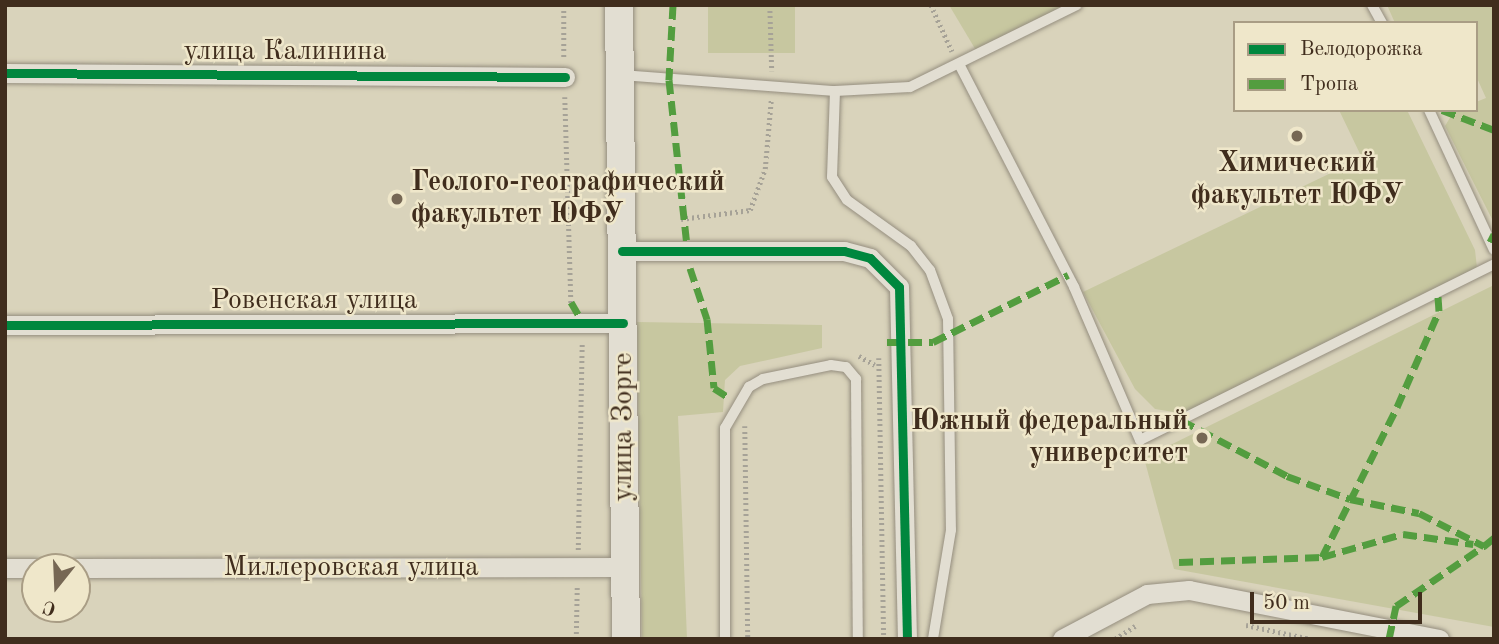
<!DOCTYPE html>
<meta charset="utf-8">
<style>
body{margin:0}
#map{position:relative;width:1499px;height:644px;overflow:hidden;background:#d9d3bb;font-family:"Old Standard TT",serif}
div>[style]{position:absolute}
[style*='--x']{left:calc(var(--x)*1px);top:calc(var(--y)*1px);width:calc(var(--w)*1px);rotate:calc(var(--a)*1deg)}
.green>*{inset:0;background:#c7c7a0;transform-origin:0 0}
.path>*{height:4.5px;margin-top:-2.25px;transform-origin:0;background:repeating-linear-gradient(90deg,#a6a297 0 2px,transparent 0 5.5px)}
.roads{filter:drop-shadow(0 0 2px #958e7f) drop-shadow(0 0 2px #958e7f)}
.lane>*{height:10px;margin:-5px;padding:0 5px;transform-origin:5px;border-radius:5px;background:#e2ded2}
.street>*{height:19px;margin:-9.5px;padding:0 9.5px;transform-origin:9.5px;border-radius:9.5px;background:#e2ded2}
.secondary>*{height:28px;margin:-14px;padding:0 14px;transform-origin:14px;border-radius:14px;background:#e2ded2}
.quiet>*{height:7px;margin-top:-3.5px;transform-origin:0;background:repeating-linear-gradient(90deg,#539d3f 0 14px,transparent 0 21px)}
.cycleway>*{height:9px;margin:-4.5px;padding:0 4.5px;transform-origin:4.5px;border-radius:4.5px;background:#00873e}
.dots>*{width:19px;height:19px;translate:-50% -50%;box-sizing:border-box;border:4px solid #efe7ca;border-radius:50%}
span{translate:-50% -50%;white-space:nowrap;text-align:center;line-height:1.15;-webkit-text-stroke:5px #efe7ca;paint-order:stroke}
.street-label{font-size:28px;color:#402d1d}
.poi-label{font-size:28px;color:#402d1d;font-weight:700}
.left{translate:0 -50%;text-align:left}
.right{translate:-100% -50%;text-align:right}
.frame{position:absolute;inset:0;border:7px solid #402d1d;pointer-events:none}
.legend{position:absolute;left:1233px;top:21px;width:245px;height:91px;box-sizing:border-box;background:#efe7ca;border:2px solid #a99d85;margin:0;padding:9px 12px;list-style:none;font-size:21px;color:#402d1d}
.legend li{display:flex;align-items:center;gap:14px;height:35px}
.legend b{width:35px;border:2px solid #a99d85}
.north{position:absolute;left:21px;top:553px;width:70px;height:70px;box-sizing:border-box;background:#efe7ca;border:2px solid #a99d85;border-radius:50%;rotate:198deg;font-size:19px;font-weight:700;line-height:28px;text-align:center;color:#402d1d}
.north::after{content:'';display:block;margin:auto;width:24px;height:32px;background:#766754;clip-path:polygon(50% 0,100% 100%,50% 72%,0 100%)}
.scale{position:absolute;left:1250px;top:592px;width:172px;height:32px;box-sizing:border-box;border:4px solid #402d1d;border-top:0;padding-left:9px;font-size:21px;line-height:24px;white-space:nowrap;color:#402d1d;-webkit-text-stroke:5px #efe7ca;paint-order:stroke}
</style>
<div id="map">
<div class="green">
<i style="left:708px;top:5px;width:87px;height:48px"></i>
<i style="clip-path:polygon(949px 5px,1068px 5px,977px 52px)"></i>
<i style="clip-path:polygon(1387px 5px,1494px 5px,1494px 223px,1445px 126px,1454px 111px,1476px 110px,1476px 102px,1486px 98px,1476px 76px,1476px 23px,1395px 23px)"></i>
<i style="clip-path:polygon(1339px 110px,1407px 110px,1475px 250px,1477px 268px,1186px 414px,1155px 409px,1135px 389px,1083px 292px,1362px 158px)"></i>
<i style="clip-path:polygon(1494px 285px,1494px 627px,1174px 569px,1144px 458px)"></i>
<i style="clip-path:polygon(637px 322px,822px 325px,822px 348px,740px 366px,725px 380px,723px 412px,678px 416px,687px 639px,642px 639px)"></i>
</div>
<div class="path">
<i style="--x:564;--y:5;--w:52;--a:90"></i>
<i style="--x:770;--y:5;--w:66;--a:88.3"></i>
<i style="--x:931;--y:5;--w:51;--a:65.5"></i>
<i style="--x:565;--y:97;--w:208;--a:88.3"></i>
<i style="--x:681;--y:219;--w:70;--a:-7.4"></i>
<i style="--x:750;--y:210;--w:44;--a:-69.9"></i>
<i style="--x:765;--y:169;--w:69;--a:-85"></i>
<i style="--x:859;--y:356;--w:18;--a:29"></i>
<i style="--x:879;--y:358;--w:281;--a:89"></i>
<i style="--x:745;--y:426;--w:213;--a:89.2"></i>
<i style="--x:578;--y:550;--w:208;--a:-88.9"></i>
<i style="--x:1246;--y:625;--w:66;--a:12.2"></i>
<i style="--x:576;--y:639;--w:53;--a:-88.9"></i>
<i style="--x:1115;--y:639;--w:24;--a:-33"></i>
</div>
<div class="roads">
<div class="lane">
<i style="--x:1372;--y:5;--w:21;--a:61"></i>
<i style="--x:959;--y:64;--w:251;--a:62.7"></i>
<i style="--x:1074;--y:287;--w:167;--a:66.7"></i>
<i style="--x:1140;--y:440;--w:395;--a:-26.4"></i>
<i style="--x:621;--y:75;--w:215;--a:4.3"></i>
<i style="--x:835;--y:91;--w:75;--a:-3.1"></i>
<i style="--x:910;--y:87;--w:186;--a:-26.2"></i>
<i style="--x:835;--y:91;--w:86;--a:92"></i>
<i style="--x:832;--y:177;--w:27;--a:57"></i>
<i style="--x:847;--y:200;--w:79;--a:35.7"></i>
<i style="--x:911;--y:246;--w:31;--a:52"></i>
<i style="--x:930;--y:270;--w:52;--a:69.8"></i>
<i style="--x:948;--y:319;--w:211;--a:89.2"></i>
<i style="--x:951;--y:530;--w:110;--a:99.4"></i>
<i style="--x:1429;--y:110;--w:154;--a:65.1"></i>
<i style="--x:725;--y:639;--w:211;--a:-90"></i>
<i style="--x:725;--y:428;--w:48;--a:-59.7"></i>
<i style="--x:749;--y:387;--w:16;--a:-30"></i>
<i style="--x:763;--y:379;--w:69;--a:-11.6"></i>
<i style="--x:831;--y:365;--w:15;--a:8"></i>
<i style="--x:846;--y:367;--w:16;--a:50"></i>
<i style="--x:856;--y:379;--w:260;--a:89.6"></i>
</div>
<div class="street">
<i style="--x:5;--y:73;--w:560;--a:0.41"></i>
<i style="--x:622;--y:251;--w:222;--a:0"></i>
<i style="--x:844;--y:251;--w:27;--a:15"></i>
<i style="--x:870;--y:258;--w:41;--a:45"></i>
<i style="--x:899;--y:287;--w:352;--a:88.7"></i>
<i style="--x:5;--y:325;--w:618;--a:-0.19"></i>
<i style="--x:5;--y:568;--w:30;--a:0"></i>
<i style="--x:77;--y:568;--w:548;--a:-0.1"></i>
<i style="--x:1062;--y:639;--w:96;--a:-27.9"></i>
<i style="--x:1147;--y:594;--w:42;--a:-5.4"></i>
<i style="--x:1189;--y:590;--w:255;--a:11.1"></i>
</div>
<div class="secondary">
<i style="--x:619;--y:5;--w:634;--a:89.37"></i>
</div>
</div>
<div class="quiet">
<i style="--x:673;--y:5;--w:75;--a:93.1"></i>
<i style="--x:669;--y:80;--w:167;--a:83.8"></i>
<i style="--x:1442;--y:110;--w:56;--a:21"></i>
<i style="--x:1490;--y:242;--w:9;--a:-63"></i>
<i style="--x:690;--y:268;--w:54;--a:71.6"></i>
<i style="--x:707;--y:319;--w:69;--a:84.2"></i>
<i style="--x:714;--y:388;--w:20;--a:33"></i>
<i style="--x:571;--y:302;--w:24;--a:60"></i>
<i style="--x:887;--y:342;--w:46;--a:0"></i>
<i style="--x:933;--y:342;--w:151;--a:-26.4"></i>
<i style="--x:1181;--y:420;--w:120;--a:27.8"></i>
<i style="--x:1287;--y:476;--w:67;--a:20.1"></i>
<i style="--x:1350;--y:499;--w:70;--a:11.5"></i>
<i style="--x:1419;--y:513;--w:73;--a:26.9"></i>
<i style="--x:1484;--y:546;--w:13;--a:-39"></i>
<i style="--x:1322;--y:557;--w:168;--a:-63.4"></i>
<i style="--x:1397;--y:407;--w:105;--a:-66.4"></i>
<i style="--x:1439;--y:311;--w:16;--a:-94"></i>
<i style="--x:1179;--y:562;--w:143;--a:-2"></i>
<i style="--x:1322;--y:557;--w:84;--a:-15.9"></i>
<i style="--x:1403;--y:534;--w:71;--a:8.1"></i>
<i style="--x:1389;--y:639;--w:34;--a:-78"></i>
<i style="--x:1396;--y:606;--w:107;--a:-34.3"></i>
</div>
<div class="cycleway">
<i style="--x:5;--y:73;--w:560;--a:0.41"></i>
<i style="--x:622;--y:251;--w:222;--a:0"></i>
<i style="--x:844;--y:251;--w:27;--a:15"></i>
<i style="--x:870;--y:258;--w:41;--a:45"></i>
<i style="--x:899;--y:287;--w:352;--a:88.7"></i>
<i style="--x:5;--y:325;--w:618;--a:-0.19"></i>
</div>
<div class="dots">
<i style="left:1297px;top:136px;background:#766754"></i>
<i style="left:397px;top:199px;background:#766754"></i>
<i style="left:1202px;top:438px;background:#766754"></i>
</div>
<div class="street-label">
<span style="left:285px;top:52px">улица Калинина</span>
<span style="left:314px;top:301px">Ровенская улица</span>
<span style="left:624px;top:427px;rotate:-90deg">улица Зорге</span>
<span style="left:351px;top:568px">Миллеровская улица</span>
</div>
<div class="poi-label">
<span style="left:1297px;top:180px">Химический<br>факультет ЮФУ</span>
<span class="left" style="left:411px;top:199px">Геолого-географический<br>факультет ЮФУ</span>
<span class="right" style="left:1188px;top:438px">Южный федеральный<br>университет</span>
</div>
<div class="frame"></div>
<ul class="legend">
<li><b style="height:9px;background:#00873e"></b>Велодорожка</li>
<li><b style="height:9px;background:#539d3f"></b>Тропа</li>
</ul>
<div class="north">С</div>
<div class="scale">50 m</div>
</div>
